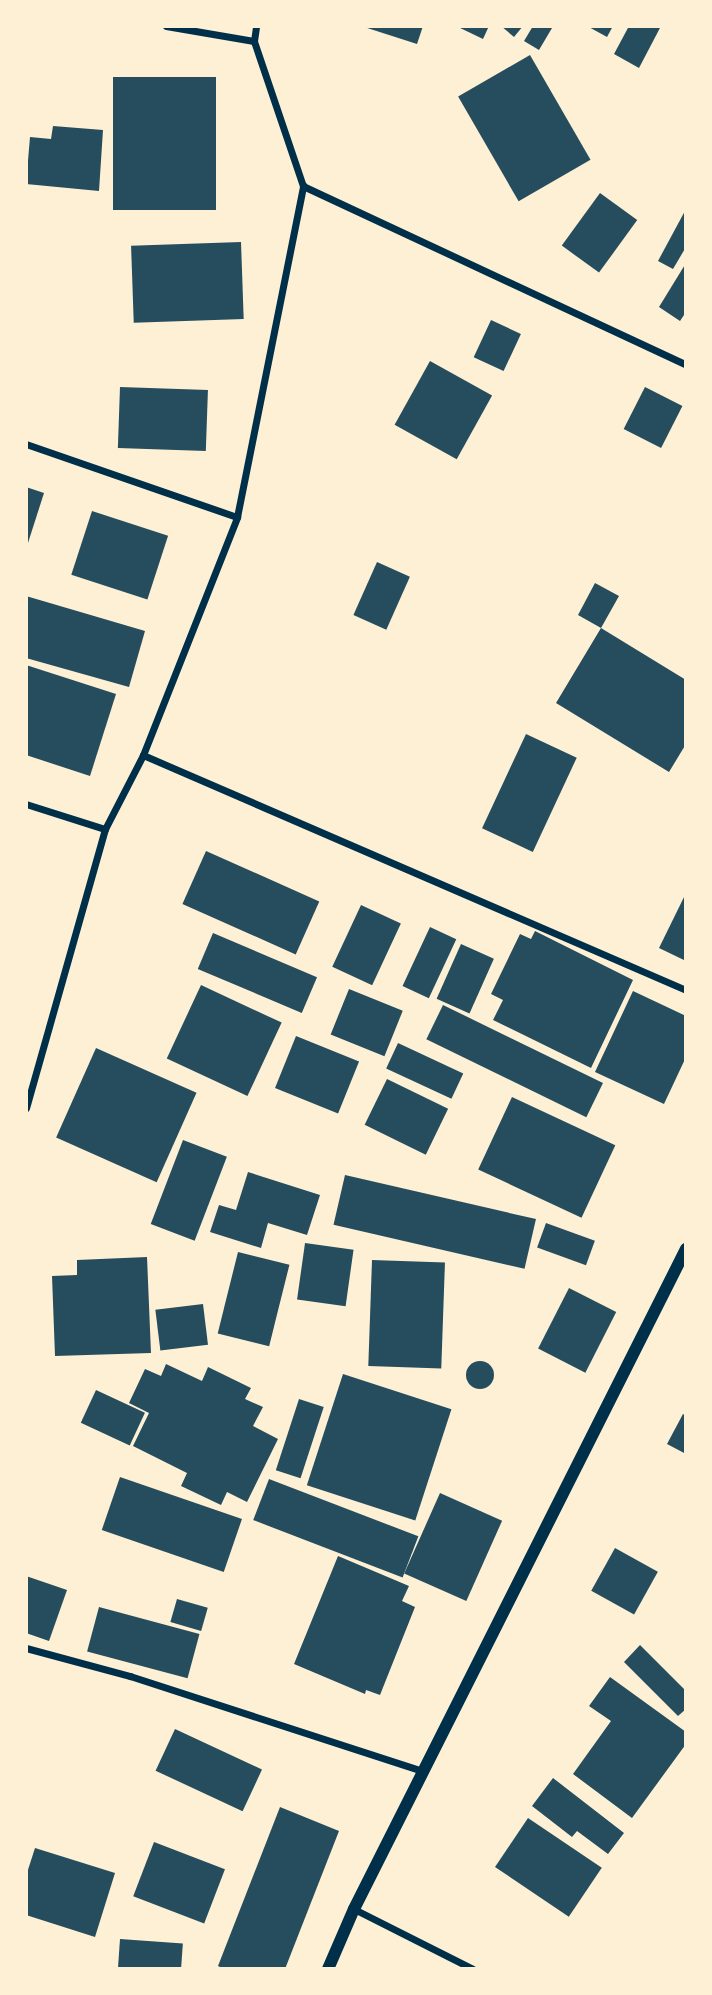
<!DOCTYPE html>
<style>
body{margin:0}
#map{position:relative;width:712px;height:1995px;overflow:hidden;background:#fdf0d5;font-family:"Fira Sans Condensed",sans-serif}
div>[style]{position:absolute}
[style*='--x']{left:calc(var(--x)*1px);top:calc(var(--y)*1px);width:calc(var(--w)*1px);rotate:calc(var(--a)*1deg)}
.building>*{inset:0;background:#264d5e;transform-origin:0 0}
.round{border-radius:50%}
.minor>*{height:7px;margin:-3.5px;padding:0 3.5px;transform-origin:3.5px;border-radius:3.5px;background:#003049}
.tertiary>*{height:12px;margin:-6px;padding:0 6px;transform-origin:6px;border-radius:6px;background:#003049}
span{translate:-50% -50%;white-space:nowrap;text-align:center;line-height:1.15;-webkit-text-stroke:5px #fdf0d5;paint-order:stroke}
.frame{position:absolute;inset:0;border:28px solid #fdf0d5;pointer-events:none}
</style>
<div id="map">
<div class="building">
<i style="clip-path:polygon(361px 26px,423px 26px,417px 44px)"></i>
<i style="clip-path:polygon(456px 26px,489px 26px,483px 39px)"></i>
<i style="clip-path:polygon(501px 26px,523px 26px,514px 37px)"></i>
<i style="clip-path:polygon(533px 26px,552px 28px,539px 50px,524px 41px)"></i>
<i style="clip-path:polygon(587px 26px,613px 26px,607px 37px)"></i>
<i style="clip-path:polygon(629px 26px,661px 26px,639px 68px,614px 54px)"></i>
<i style="left:530px;top:55px;width:121px;height:83px;rotate:60deg"></i>
<i style="left:113px;top:77px;width:103px;height:133px"></i>
<i style="clip-path:polygon(53px 126px,103px 130px,99px 191px,26px 184px,30px 137px,51px 139px)"></i>
<i style="left:600px;top:193px;width:46px;height:65px;rotate:36deg"></i>
<i style="clip-path:polygon(686px 209px,686px 247px,673px 269px,658px 261px)"></i>
<i style="left:241px;top:242px;width:77px;height:110px;rotate:88deg"></i>
<i style="clip-path:polygon(686px 263px,686px 312px,680px 321px,659px 307px)"></i>
<i style="left:491px;top:320px;width:33px;height:41px;rotate:25deg"></i>
<i style="left:430px;top:361px;width:71px;height:73px;rotate:29deg"></i>
<i style="left:120px;top:387px;width:88px;height:61px;rotate:2deg"></i>
<i style="left:645px;top:387px;width:42px;height:47px;rotate:27deg"></i>
<i style="clip-path:polygon(26px 487px,44px 493px,27px 546px,26px 546px)"></i>
<i style="left:92px;top:511px;width:80px;height:67px;rotate:18deg"></i>
<i style="left:377px;top:562px;width:36px;height:58px;rotate:24deg"></i>
<i style="clip-path:polygon(595px 583px,619px 596px,601px 628px,686px 680px,686px 744px,669px 772px,556px 703px,601px 628px,578px 615px)"></i>
<i style="clip-path:polygon(26px 596px,145px 631px,129px 687px,26px 658px)"></i>
<i style="clip-path:polygon(26px 665px,116px 694px,90px 776px,26px 755px)"></i>
<i style="left:526px;top:734px;width:56px;height:104px;rotate:25deg"></i>
<i style="left:206px;top:851px;width:124px;height:58px;rotate:24deg"></i>
<i style="clip-path:polygon(686px 893px,686px 961px,659px 948px)"></i>
<i style="left:361px;top:905px;width:44px;height:68px;rotate:25deg"></i>
<i style="left:430px;top:927px;width:29px;height:65px;rotate:25deg"></i>
<i style="clip-path:polygon(535px 931px,633px 980px,591px 1068px,493px 1020px,503px 1000px,491px 994px,520px 934px,531px 939px)"></i>
<i style="left:213px;top:933px;width:113px;height:39px;rotate:23deg"></i>
<i style="left:461px;top:944px;width:36px;height:60px;rotate:24deg"></i>
<i style="left:201px;top:985px;width:89px;height:81px;rotate:25deg"></i>
<i style="left:349px;top:989px;width:58px;height:49px;rotate:22deg"></i>
<i style="clip-path:polygon(633px 991px,686px 1016px,686px 1057px,664px 1104px,595px 1072px)"></i>
<i style="left:443px;top:1005px;width:178px;height:38px;rotate:26deg"></i>
<i style="left:296px;top:1036px;width:68px;height:56px;rotate:22deg"></i>
<i style="left:398px;top:1043px;width:72px;height:28px;rotate:25deg"></i>
<i style="left:96px;top:1048px;width:110px;height:98px;rotate:24deg"></i>
<i style="left:387px;top:1079px;width:68px;height:51px;rotate:26deg"></i>
<i style="left:512px;top:1097px;width:114px;height:80px;rotate:25deg"></i>
<i style="left:183px;top:1140px;width:47px;height:90px;rotate:21deg"></i>
<i style="clip-path:polygon(248px 1172px,320px 1195px,307px 1235px,268px 1223px,261px 1248px,210px 1232px,219px 1205px,236px 1210px)"></i>
<i style="left:345px;top:1175px;width:196px;height:51px;rotate:13deg"></i>
<i style="left:546px;top:1223px;width:52px;height:26px;rotate:20deg"></i>
<i style="left:305px;top:1243px;width:49px;height:57px;rotate:8deg"></i>
<i style="left:238px;top:1252px;width:53px;height:84px;rotate:14deg"></i>
<i style="clip-path:polygon(147px 1257px,151px 1353px,55px 1356px,52px 1276px,77px 1275px,77px 1260px)"></i>
<i style="left:372px;top:1260px;width:73px;height:106px;rotate:2deg"></i>
<i style="left:569px;top:1288px;width:53px;height:68px;rotate:27deg"></i>
<i style="left:203px;top:1304px;width:41px;height:48px;rotate:83deg"></i>
<i class="round" style="left:466px;top:1361px;width:28px;height:28px"></i>
<i style="clip-path:polygon(166px 1364px,202px 1381px,208px 1367px,251px 1388px,245px 1399px,263px 1407px,253px 1426px,278px 1439px,247px 1502px,227px 1492px,221px 1505px,181px 1486px,187px 1473px,133px 1446px,149px 1413px,129px 1403px,145px 1369px,161px 1376px)"></i>
<i style="left:343px;top:1374px;width:114px;height:117px;rotate:18deg"></i>
<i style="left:96px;top:1390px;width:54px;height:36px;rotate:25deg"></i>
<i style="left:299px;top:1399px;width:26px;height:75px;rotate:18deg"></i>
<i style="clip-path:polygon(683px 1414px,686px 1416px,686px 1454px,667px 1444px)"></i>
<i style="left:120px;top:1477px;width:129px;height:56px;rotate:19deg"></i>
<i style="left:269px;top:1479px;width:160px;height:44px;rotate:21deg"></i>
<i style="left:440px;top:1493px;width:68px;height:88px;rotate:24deg"></i>
<i style="left:615px;top:1548px;width:49px;height:49px;rotate:29deg"></i>
<i style="clip-path:polygon(338px 1556px,409px 1586px,402px 1601px,415px 1607px,380px 1695px,366px 1690px,365px 1694px,294px 1664px)"></i>
<i style="clip-path:polygon(26px 1576px,67px 1590px,49px 1641px,26px 1633px)"></i>
<i style="left:177px;top:1599px;width:32px;height:24px;rotate:16deg"></i>
<i style="left:99px;top:1607px;width:104px;height:46px;rotate:15deg"></i>
<i style="clip-path:polygon(640px 1645px,686px 1691px,686px 1709px,678px 1716px,624px 1662px)"></i>
<i style="clip-path:polygon(610px 1677px,686px 1732px,686px 1744px,632px 1818px,573px 1774px,611px 1721px,589px 1706px)"></i>
<i style="left:175px;top:1729px;width:96px;height:46px;rotate:25deg"></i>
<i style="clip-path:polygon(553px 1778px,624px 1833px,608px 1854px,577px 1831px,572px 1837px,532px 1806px)"></i>
<i style="clip-path:polygon(280px 1807px,339px 1831px,285px 1969px,224px 1969px,218px 1966px)"></i>
<i style="left:528px;top:1818px;width:89px;height:59px;rotate:34deg"></i>
<i style="left:154px;top:1842px;width:76px;height:58px;rotate:21deg"></i>
<i style="clip-path:polygon(35px 1848px,115px 1873px,95px 1937px,26px 1915px,26px 1876px)"></i>
<i style="left:120px;top:1939px;width:63px;height:30px;rotate:4deg"></i>
</div>
<div class="minor">
<i style="--x:166;--y:26;--w:89;--a:9.7"></i>
<i style="--x:303;--y:186;--w:423;--a:25"></i>
<i style="--x:26;--y:444;--w:223;--a:19.1"></i>
<i style="--x:143;--y:755;--w:592;--a:23.4"></i>
<i style="--x:26;--y:804;--w:83;--a:17.6"></i>
<i style="--x:26;--y:1108;--w:290;--a:-74.2"></i>
<i style="--x:105;--y:829;--w:83;--a:-62.8"></i>
<i style="--x:143;--y:755;--w:256;--a:-68.4"></i>
<i style="--x:237;--y:517;--w:338;--a:-78.7"></i>
<i style="--x:303;--y:186;--w:153;--a:-108.7"></i>
<i style="--x:254;--y:41;--w:15;--a:-82"></i>
<i style="--x:26;--y:1648;--w:108;--a:15.1"></i>
<i style="--x:130;--y:1676;--w:308;--a:18"></i>
<i style="--x:354;--y:1909;--w:133;--a:26.8"></i>
</div>
<div class="tertiary">
<i style="--x:328;--y:1969;--w:65;--a:-66.6"></i>
<i style="--x:354;--y:1909;--w:739;--a:-63.3"></i>
</div>
<div class="frame"></div>
</div>
